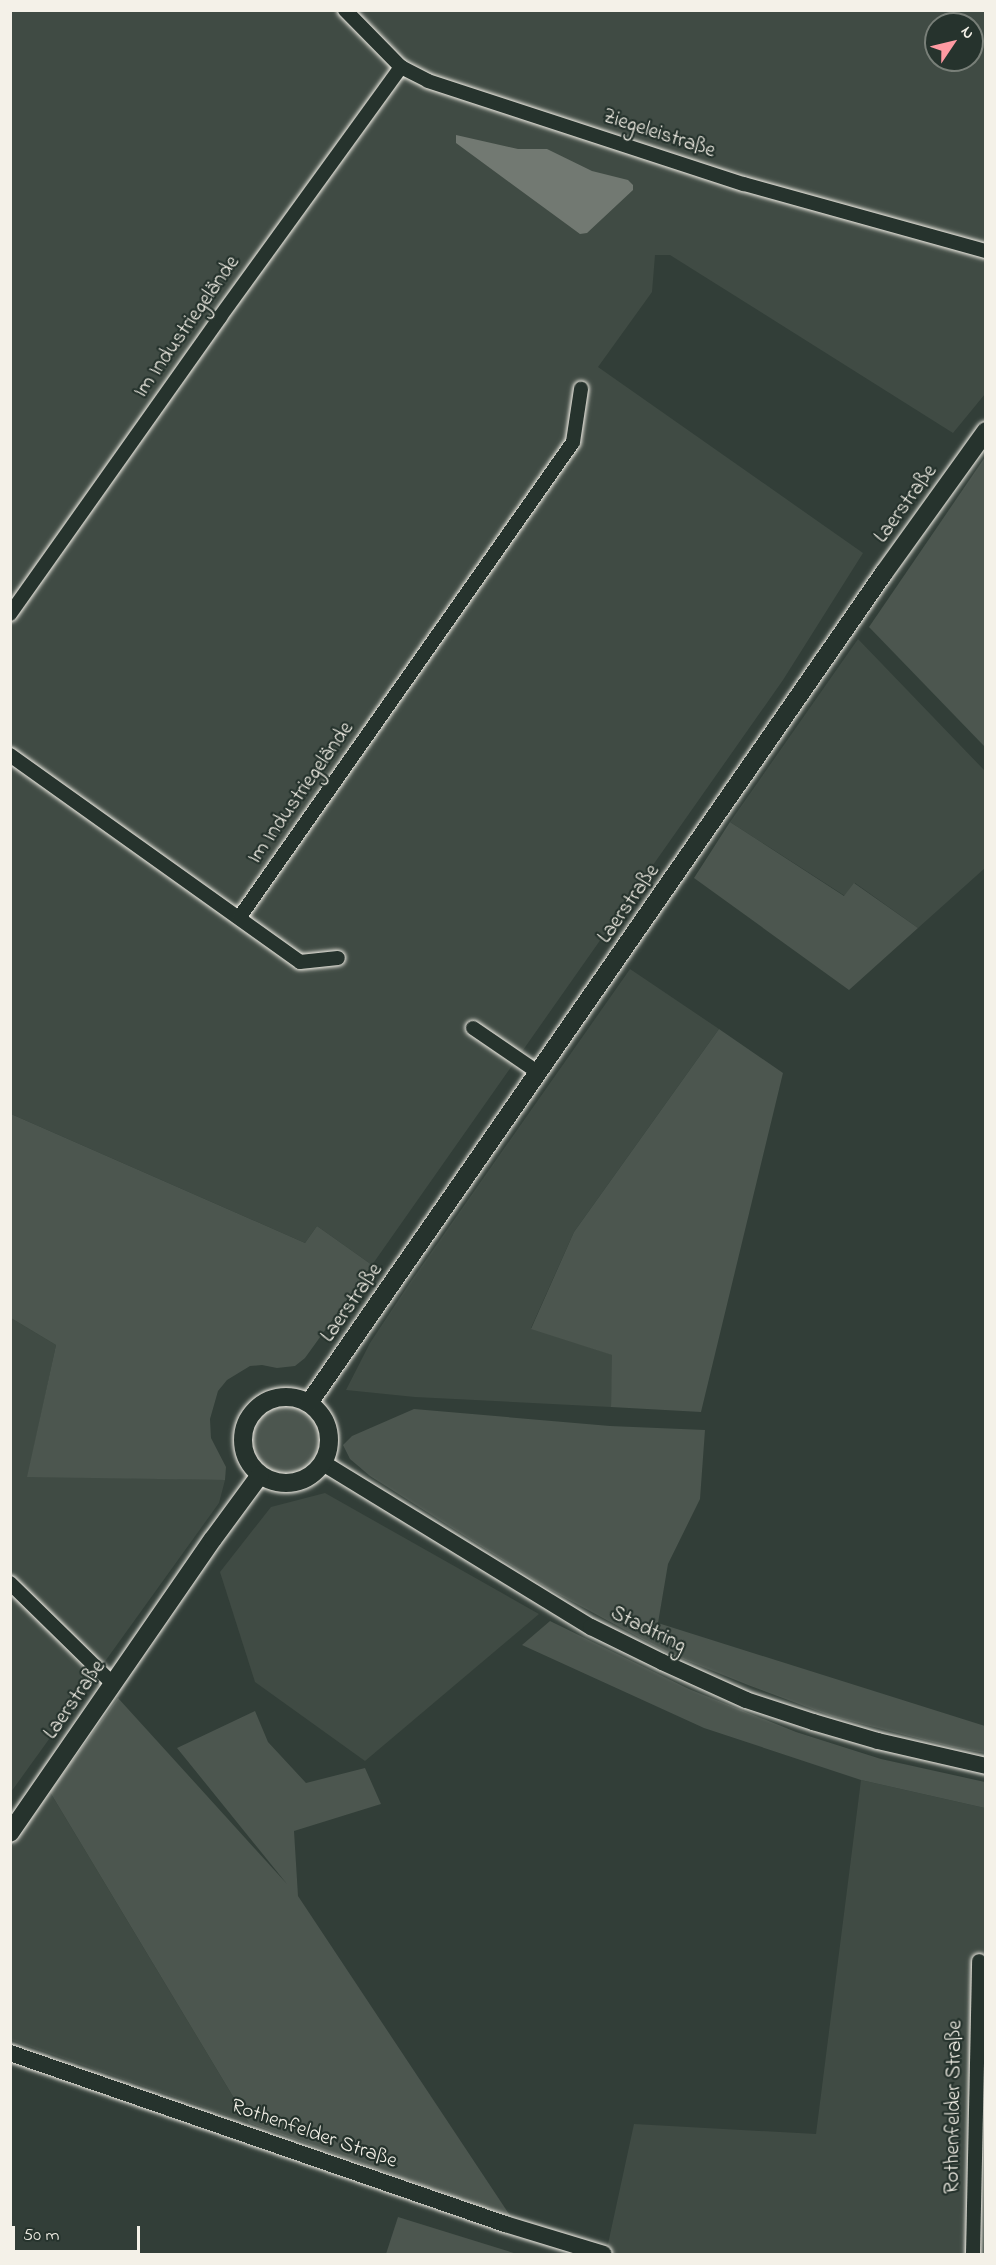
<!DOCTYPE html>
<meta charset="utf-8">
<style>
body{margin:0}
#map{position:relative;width:996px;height:2265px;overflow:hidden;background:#323e38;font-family:"Indie Flower",sans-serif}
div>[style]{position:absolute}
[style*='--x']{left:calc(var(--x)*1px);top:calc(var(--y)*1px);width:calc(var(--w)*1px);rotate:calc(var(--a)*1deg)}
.built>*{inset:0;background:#404b44}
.green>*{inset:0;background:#4c564f}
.round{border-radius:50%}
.water>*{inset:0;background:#727972}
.roads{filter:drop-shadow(0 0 2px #f4f1e8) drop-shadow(0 0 2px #f4f1e8)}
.minor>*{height:14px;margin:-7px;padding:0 7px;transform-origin:7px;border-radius:7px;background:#26332d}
.tertiary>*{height:16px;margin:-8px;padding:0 8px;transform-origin:8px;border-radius:8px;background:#26332d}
.secondary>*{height:18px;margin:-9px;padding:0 9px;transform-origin:9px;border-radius:9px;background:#26332d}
.secondary>.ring{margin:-9px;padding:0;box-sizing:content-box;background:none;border:18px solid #26332d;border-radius:50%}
span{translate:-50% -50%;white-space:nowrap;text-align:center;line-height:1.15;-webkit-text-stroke:4.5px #26332d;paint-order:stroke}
.street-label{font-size:21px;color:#f4f1e8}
.frame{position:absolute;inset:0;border:12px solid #f4f1e8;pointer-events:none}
.north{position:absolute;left:924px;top:12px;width:60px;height:60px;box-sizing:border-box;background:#26332d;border:2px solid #787f78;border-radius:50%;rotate:55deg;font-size:16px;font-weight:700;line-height:24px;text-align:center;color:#f4f1e8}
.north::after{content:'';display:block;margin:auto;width:21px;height:27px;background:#ff9aa2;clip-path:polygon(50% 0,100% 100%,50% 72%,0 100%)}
.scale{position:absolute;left:12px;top:2226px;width:128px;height:27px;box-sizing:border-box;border:3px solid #f4f1e8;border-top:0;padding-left:8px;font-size:18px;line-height:21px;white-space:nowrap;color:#f4f1e8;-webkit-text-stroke:4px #26332d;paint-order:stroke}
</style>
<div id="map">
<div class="built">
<i style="clip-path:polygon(evenodd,11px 11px,985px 11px,985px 394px,953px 433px,670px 255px,655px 255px,652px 292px,598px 367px,863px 553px,783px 680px,372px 1265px,317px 1226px,305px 1243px,11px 1114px,11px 11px,936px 24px,972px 24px,972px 60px,936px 60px,936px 24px)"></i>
<i style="clip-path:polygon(858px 639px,985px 771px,985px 868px,918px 928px,855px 883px,845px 896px,730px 822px)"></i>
<i style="clip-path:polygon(630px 969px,719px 1029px,574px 1232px,531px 1328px,613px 1355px,611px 1407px,415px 1397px,346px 1390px,370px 1343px,409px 1284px)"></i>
<i style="clip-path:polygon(11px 1318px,56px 1345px,28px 1476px,225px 1480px,219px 1503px,11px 1792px)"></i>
<i style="clip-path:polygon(325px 1493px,539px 1614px,365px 1761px,255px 1682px,220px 1572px,271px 1507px)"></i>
<i style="clip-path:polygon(861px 1780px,985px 1808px,985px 2254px,598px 2254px,608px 2244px,634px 2124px,816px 2134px)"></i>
<i style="clip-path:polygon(50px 1792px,249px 2123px,11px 2040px,11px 1848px)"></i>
</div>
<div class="green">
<i style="clip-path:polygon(985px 457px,985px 747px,869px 627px)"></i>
<i style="clip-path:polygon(730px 822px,844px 896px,854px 883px,918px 928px,849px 990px,694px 878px)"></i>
<i style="clip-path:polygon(719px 1029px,783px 1073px,701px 1412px,611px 1407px,612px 1355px,531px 1329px,574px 1232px)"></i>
<i style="clip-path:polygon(11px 1114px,305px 1243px,317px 1226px,372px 1265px,305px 1358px,295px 1366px,277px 1368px,262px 1365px,250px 1366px,227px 1380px,218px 1391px,210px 1419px,211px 1438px,226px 1467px,225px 1480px,27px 1477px,56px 1345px,11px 1318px)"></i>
<i class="round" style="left:248px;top:1404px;width:72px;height:72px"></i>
<i style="clip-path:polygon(414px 1409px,610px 1426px,705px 1430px,700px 1499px,668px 1564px,658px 1623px,985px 1726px,985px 1753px,952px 1747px,831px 1716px,748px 1685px,668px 1653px,547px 1588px,370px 1476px,350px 1459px,343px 1445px,352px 1436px)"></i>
<i style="clip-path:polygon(550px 1621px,689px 1689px,796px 1732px,881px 1759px,985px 1782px,985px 1808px,861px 1780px,704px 1728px,522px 1645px)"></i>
<i style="clip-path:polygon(118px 1698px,287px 1884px,177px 1748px,255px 1711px,268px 1742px,306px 1783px,365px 1768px,381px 1804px,294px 1831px,298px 1896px,511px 2217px,249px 2123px,50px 1792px)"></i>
<i style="clip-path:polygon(398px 2217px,517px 2254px,386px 2254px)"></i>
</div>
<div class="water">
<i style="clip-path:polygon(456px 135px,518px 149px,547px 149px,592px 171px,628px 180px,633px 185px,633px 190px,587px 233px,580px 234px,456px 143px)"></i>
</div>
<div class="roads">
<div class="minor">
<i style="--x:345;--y:10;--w:80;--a:45.5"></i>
<i style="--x:401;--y:67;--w:30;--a:27"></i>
<i style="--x:428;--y:81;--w:332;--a:18.1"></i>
<i style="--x:744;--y:184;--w:251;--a:15.5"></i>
<i style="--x:10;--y:614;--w:364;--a:-54.7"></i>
<i style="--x:220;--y:317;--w:309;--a:-54.1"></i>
<i style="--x:10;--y:755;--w:356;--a:35.5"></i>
<i style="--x:300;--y:962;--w:38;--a:-6"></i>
<i style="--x:239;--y:918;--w:581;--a:-54.94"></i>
<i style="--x:573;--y:442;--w:54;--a:-81.4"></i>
<i style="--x:473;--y:1028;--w:80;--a:34.3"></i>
<i style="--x:10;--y:1583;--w:144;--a:44.4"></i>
<i style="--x:973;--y:2254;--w:293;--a:-88.8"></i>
</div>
<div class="tertiary">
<i style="--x:323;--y:1463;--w:314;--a:31.5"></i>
<i style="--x:591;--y:1627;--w:79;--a:26.2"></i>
<i style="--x:662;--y:1662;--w:92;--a:24.3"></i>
<i style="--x:746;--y:1700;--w:71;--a:18.2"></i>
<i style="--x:813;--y:1722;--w:68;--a:16.3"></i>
<i style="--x:878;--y:1741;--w:111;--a:13"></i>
<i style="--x:10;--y:2053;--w:524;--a:19.06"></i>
<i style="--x:505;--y:2224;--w:103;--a:16.9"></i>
</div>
<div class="secondary">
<i class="ring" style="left:243px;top:1397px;width:68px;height:68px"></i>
<i style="--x:309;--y:1403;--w:1010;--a:-55.29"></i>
<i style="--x:884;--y:573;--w:175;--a:-54.3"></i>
<i style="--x:10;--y:1833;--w:357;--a:-55.4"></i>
<i style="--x:213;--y:1539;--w:79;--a:-53.7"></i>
</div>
</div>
<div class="street-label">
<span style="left:659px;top:134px;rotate:18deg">Ziegeleistraße</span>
<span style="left:187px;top:327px;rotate:-55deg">Im Industriegelände</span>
<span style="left:906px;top:504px;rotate:-54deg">Laerstraße</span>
<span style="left:301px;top:793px;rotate:-55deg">Im Industriegelände</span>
<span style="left:629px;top:904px;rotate:-55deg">Laerstraße</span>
<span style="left:352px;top:1303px;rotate:-55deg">Laerstraße</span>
<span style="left:648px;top:1630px;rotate:26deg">Stadtring</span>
<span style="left:75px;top:1700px;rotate:-55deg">Laerstraße</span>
<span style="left:954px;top:2107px;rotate:-89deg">Rothenfelder Straße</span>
<span style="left:314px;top:2134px;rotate:19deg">Rothenfelder Straße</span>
</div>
<div class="frame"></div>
<div class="north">N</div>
<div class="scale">50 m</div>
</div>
